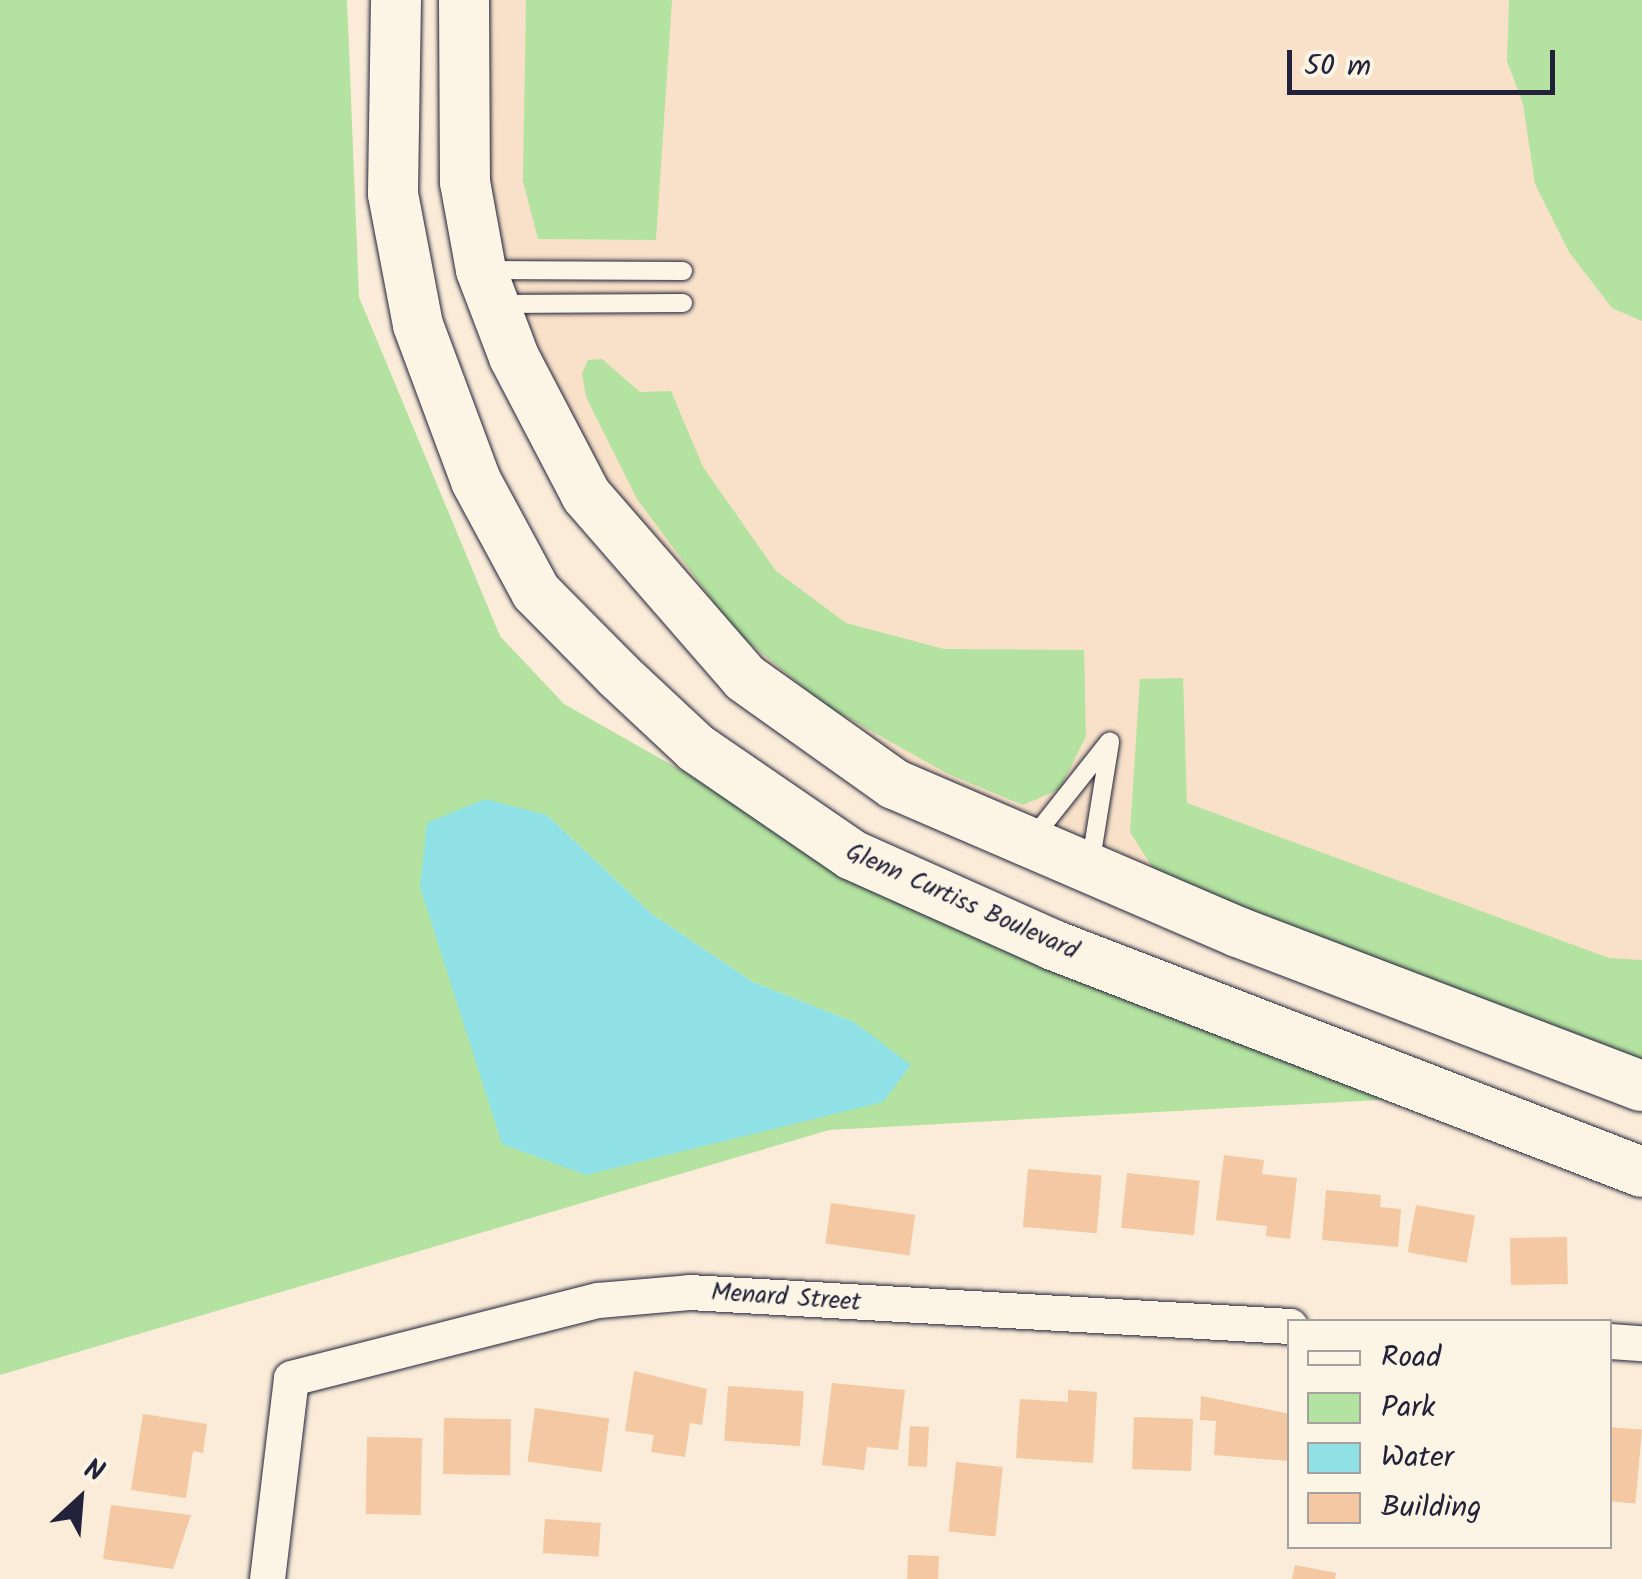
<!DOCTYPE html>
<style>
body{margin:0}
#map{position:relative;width:1642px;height:1579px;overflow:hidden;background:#faecd8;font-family:Kalam,sans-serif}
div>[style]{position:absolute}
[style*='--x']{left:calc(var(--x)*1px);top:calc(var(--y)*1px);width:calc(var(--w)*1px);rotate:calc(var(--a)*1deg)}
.built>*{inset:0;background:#f8e1c8}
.green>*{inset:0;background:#b4e2a0}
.water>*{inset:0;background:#8fe1e6}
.building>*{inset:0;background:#f3c8a2;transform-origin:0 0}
.roads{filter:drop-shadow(0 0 2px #22223b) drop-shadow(0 0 2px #22223b)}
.lane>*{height:18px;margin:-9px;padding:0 9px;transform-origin:9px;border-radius:9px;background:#fcf5e5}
.street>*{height:35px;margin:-17.5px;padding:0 17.5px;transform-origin:17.5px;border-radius:17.5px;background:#fcf5e5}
.secondary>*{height:50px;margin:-25px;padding:0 25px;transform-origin:25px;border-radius:25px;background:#fcf5e5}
span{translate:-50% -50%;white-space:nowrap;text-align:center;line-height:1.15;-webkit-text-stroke:9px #fcf5e5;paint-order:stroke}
.street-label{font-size:25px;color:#22223b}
.legend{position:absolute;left:1287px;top:1319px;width:325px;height:230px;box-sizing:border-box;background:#fcf5e5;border:2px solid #a5a1a1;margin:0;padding:12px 18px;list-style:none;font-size:30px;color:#22223b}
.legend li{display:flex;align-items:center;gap:20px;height:50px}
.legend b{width:50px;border:2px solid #a5a1a1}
.north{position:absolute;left:30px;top:1449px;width:100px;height:100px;-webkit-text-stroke:8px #fcf5e5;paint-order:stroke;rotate:26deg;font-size:28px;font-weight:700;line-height:40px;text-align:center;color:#22223b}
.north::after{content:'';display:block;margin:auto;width:35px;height:45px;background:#22223b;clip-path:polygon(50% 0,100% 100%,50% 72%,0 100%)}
.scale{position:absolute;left:1287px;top:50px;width:268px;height:45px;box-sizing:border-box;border:5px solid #22223b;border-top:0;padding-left:12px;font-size:30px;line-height:35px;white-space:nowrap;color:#22223b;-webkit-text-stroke:8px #fcf5e5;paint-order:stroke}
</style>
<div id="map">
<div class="built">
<i style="clip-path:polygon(471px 0,1642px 0,1642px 1080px,907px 782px,755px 679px,587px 483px,494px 290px)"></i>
</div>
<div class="green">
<i style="clip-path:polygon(evenodd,0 0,347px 0,359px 297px,500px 636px,564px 704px,813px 845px,1434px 1097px,829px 1130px,0 1375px,0 0,547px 815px,652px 914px,753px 982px,854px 1022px,586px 1175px,547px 815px)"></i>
<i style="clip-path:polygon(526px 0,672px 0,656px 240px,538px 239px,523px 181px)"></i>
<i style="clip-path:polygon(1509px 0,1642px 0,1642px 321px,1612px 308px,1569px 252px,1535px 184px,1523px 104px,1507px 61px)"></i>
<i style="clip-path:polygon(602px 359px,640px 392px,671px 391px,703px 467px,776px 571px,846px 623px,944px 649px,1084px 650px,1086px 736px,1060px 789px,1023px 805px,948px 774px,825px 705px,736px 632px,637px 499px,586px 397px,582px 373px,588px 360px)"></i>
<i style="clip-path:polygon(1183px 678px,1187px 803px,1609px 958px,1642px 960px,1642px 1069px,1156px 873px,1130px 832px,1140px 679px)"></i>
</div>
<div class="water">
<i style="clip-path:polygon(485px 799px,547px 815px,652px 914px,753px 982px,854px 1022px,911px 1065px,883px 1102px,586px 1175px,502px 1144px,420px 887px,427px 823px)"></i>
</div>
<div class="building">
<i style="clip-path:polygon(1224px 1155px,1264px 1160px,1262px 1174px,1297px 1178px,1290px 1239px,1266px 1236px,1267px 1226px,1216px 1220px)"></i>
<i style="left:1028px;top:1169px;width:74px;height:58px;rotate:5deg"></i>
<i style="left:1127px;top:1173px;width:73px;height:55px;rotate:6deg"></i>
<i style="clip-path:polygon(1326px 1190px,1381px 1195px,1380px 1207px,1401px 1209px,1398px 1247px,1322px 1240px)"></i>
<i style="left:831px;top:1203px;width:85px;height:41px;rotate:8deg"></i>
<i style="left:1416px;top:1205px;width:60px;height:48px;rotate:10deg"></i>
<i style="left:1567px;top:1237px;width:47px;height:57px;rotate:89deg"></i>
<i style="clip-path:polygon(634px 1371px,707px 1389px,702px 1425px,690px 1423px,685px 1457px,651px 1452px,654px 1435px,625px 1431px)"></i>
<i style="clip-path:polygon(832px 1383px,905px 1390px,898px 1450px,867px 1447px,864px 1470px,822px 1465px)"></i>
<i style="left:728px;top:1386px;width:76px;height:55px;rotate:4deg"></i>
<i style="clip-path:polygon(1068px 1390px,1097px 1392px,1093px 1463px,1016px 1458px,1020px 1399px,1068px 1402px)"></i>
<i style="clip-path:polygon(1201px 1396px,1290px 1414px,1289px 1461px,1214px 1455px,1216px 1421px,1200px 1420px)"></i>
<i style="left:535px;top:1408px;width:75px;height:54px;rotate:8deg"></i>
<i style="clip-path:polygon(143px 1414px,207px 1424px,203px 1453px,193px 1451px,186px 1498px,131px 1490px)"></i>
<i style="left:1134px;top:1417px;width:59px;height:52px;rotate:2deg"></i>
<i style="left:444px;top:1418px;width:67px;height:56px;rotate:1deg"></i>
<i style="left:910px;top:1426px;width:19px;height:40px;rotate:3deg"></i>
<i style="left:1610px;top:1427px;width:32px;height:74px;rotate:5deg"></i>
<i style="left:367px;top:1437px;width:55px;height:77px;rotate:1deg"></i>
<i style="left:956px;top:1462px;width:47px;height:70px;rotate:6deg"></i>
<i style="clip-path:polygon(111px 1505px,191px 1515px,173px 1569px,103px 1559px)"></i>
<i style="left:545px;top:1519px;width:56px;height:34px;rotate:4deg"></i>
<i style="left:908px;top:1555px;width:31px;height:24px;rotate:2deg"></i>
<i style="clip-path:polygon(1295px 1565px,1336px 1573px,1335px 1579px,1292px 1579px)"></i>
</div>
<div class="roads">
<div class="lane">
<i style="--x:484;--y:270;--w:199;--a:0.3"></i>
<i style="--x:499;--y:304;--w:184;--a:-0.3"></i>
<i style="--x:1032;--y:839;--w:124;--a:-51.6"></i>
<i style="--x:1090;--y:866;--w:126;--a:-80.8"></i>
</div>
<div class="street">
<i style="--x:1610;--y:1341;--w:32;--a:4"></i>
<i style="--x:267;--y:1579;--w:202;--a:-83.2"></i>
<i style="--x:291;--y:1378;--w:317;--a:-14.3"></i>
<i style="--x:598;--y:1300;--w:91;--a:-5"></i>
<i style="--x:689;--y:1292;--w:602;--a:3.24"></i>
</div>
<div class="secondary">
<i style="--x:396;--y:0;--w:194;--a:90.9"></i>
<i style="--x:393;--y:194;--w:133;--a:79.2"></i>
<i style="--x:418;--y:325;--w:166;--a:69.6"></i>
<i style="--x:476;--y:481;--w:126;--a:61.6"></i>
<i style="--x:536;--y:592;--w:117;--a:45.3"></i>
<i style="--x:618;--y:675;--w:107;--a:43.1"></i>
<i style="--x:696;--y:748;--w:189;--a:34.4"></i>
<i style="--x:852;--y:855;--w:220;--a:24.1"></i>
<i style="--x:1053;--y:945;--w:631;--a:21.08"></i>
<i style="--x:464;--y:0;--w:182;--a:89.7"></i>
<i style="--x:465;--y:182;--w:89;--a:79.7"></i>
<i style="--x:481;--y:270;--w:93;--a:69.2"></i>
<i style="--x:514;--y:357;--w:156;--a:62.4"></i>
<i style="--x:586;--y:495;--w:242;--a:49"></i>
<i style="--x:745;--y:678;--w:183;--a:35.4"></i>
<i style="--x:894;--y:784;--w:374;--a:23.3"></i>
<i style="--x:1238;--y:932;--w:432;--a:20.9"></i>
</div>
</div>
<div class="street-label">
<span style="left:962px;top:902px;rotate:24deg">Glenn Curtiss Boulevard</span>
<span style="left:786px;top:1298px;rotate:4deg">Menard Street</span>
</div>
<ul class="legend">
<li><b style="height:12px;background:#fcf5e5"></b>Road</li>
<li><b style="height:28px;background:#b4e2a0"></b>Park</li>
<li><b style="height:28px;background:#8fe1e6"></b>Water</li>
<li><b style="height:28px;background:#f3c8a2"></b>Building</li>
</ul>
<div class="north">N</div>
<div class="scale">50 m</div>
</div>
